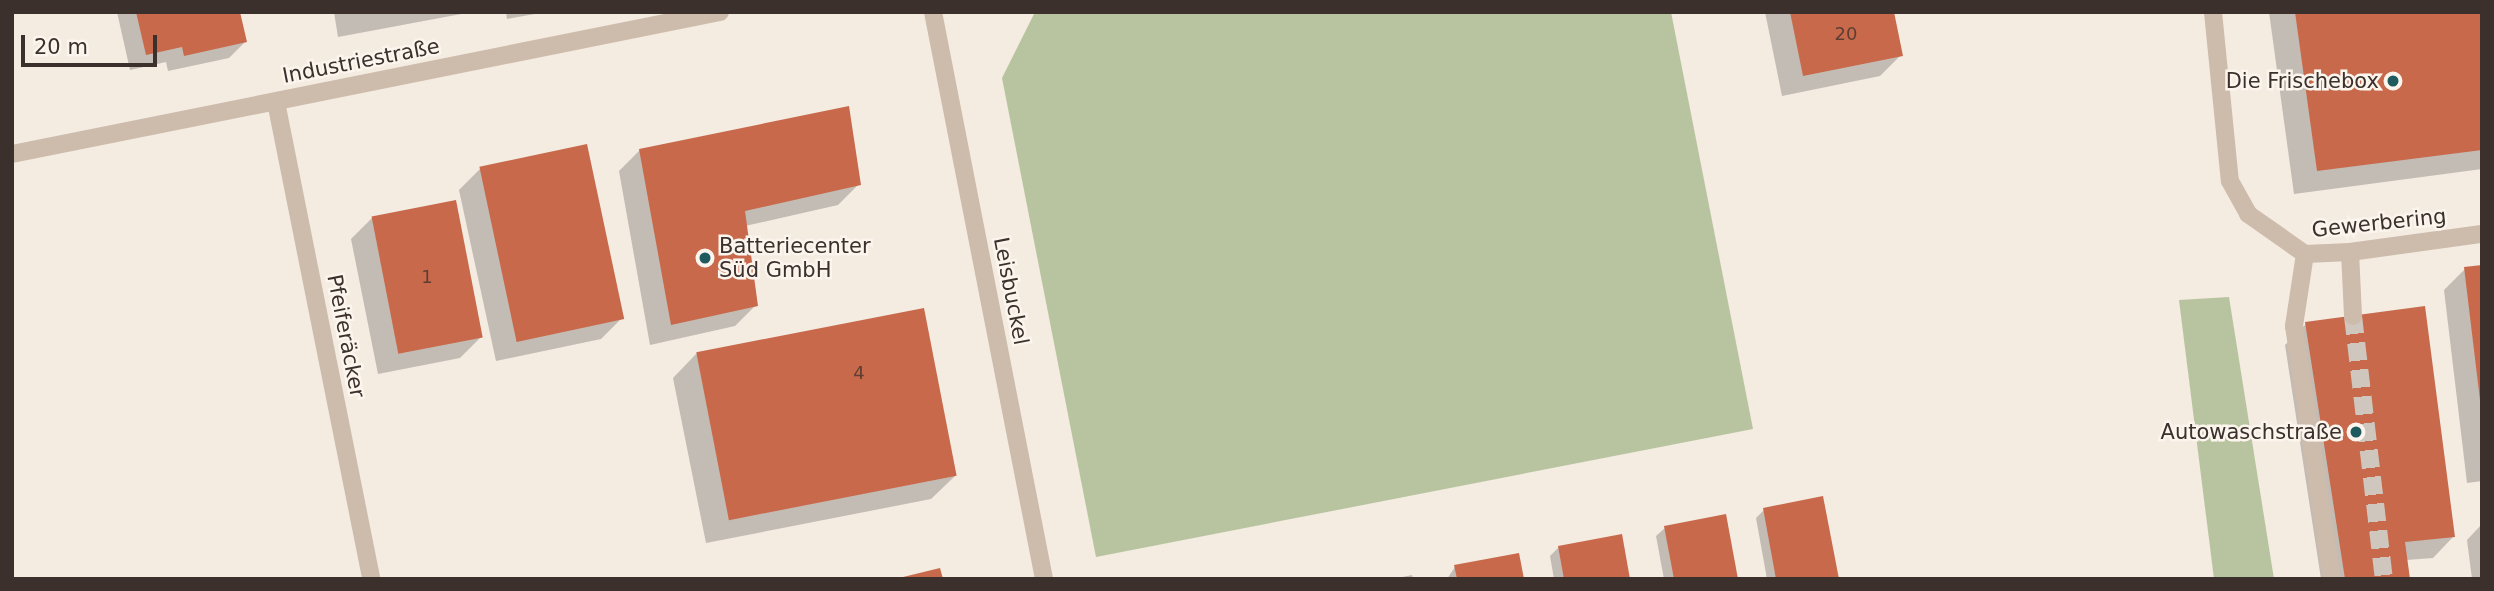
<!DOCTYPE html>
<meta charset="utf-8">
<style>
body{margin:0}
#map{position:relative;width:2494px;height:591px;overflow:hidden;background:#f4ebe1;font-family:"DejaVu Sans",sans-serif}
div>[style]{position:absolute}
[style*='--x']{left:calc(var(--x)*1px);top:calc(var(--y)*1px);width:calc(var(--w)*1px);rotate:calc(var(--a)*1deg)}
.green>*{inset:0;background:#b8c4a0}
.shadow>*{inset:0;background:#0003}
.building>*{inset:0;background:#c8694b;transform-origin:0 0}
.minor-tunnel>*{height:18px;margin-top:-9px;transform-origin:0;background:repeating-linear-gradient(90deg,#cfc6bd 0 18px,transparent 0 27px)}
.minor>*{height:18px;margin:-9px;padding:0 9px;transform-origin:9px;border-radius:9px;background:#cdbbac}
.dots>*{width:19px;height:19px;translate:-50% -50%;box-sizing:border-box;border:4px solid #fbf5ee;border-radius:50%}
span{translate:-50% -50%;white-space:nowrap;text-align:center;line-height:1.15;-webkit-text-stroke:5px #fbf5ee;paint-order:stroke}
.number-label{font-size:18px;color:#5e3e33}
.number-label span{-webkit-text-stroke-width:0}
.street-label{font-size:21px;color:#3b302b}
.poi-label{font-size:21px;color:#3b302b}
.right{translate:-100% -50%;text-align:right}
.left{translate:0 -50%;text-align:left}
.frame{position:absolute;inset:0;border:14px solid #3b302b;pointer-events:none}
.scale{position:absolute;left:21px;top:35px;width:136px;height:32px;box-sizing:border-box;border:4px solid #3b302b;border-top:0;padding-left:9px;font-size:21px;line-height:24px;white-space:nowrap;color:#3b302b;-webkit-text-stroke:5px #fbf5ee;paint-order:stroke}
</style>
<div id="map">
<div class="green">
<i style="clip-path:polygon(1035px 12px,1671px 12px,1753px 429px,1096px 557px,1002px 78px)"></i>
<i style="clip-path:polygon(2229px 297px,2274px 579px,2214px 579px,2179px 300px)"></i>
</div>
<div class="shadow">
<i style="clip-path:polygon(117px 12px,238px 12px,245px 42px,229px 58px,168px 71px,166px 62px,130px 70px)"></i>
<i style="clip-path:polygon(334px 12px,472px 12px,338px 37px)"></i>
<i style="clip-path:polygon(506px 12px,546px 12px,507px 19px)"></i>
<i style="clip-path:polygon(1765px 12px,1893px 12px,1901px 55px,1880px 76px,1782px 96px)"></i>
<i style="clip-path:polygon(2269px 12px,2482px 12px,2482px 169px,2294px 194px)"></i>
<i style="clip-path:polygon(640px 150px,859px 184px,838px 205px,745px 226px,756px 305px,735px 326px,650px 345px,619px 171px)"></i>
<i style="clip-path:polygon(480px 169px,622px 318px,601px 339px,496px 361px,459px 190px)"></i>
<i style="clip-path:polygon(372px 218px,481px 337px,460px 358px,378px 374px,351px 239px)"></i>
<i style="clip-path:polygon(2482px 266px,2482px 481px,2467px 483px,2444px 290px,2465px 269px)"></i>
<i style="clip-path:polygon(2306px 324px,2453px 537px,2433px 558px,2406px 560px,2408px 579px,2321px 579px,2285px 345px)"></i>
<i style="clip-path:polygon(696px 354px,955px 476px,931px 499px,706px 543px,673px 378px)"></i>
<i style="clip-path:polygon(1765px 509px,1837px 579px,1767px 579px,1756px 518px)"></i>
<i style="clip-path:polygon(2482px 524px,2482px 579px,2472px 579px,2467px 540px)"></i>
<i style="clip-path:polygon(1665px 528px,1736px 579px,1664px 579px,1656px 536px)"></i>
<i style="clip-path:polygon(1559px 547px,1628px 579px,1554px 579px,1550px 556px)"></i>
<i style="clip-path:polygon(1455px 567px,1522px 579px,1447px 579px)"></i>
<i style="clip-path:polygon(1412px 575px,1413px 579px,1393px 579px)"></i>
</div>
<div class="building">
<i style="clip-path:polygon(136px 12px,240px 12px,247px 42px,184px 56px,182px 47px,146px 55px)"></i>
<i style="clip-path:polygon(1790px 12px,1894px 12px,1903px 56px,1803px 76px)"></i>
<i style="clip-path:polygon(2295px 12px,2482px 12px,2482px 150px,2317px 171px)"></i>
<i style="clip-path:polygon(849px 106px,861px 185px,745px 211px,758px 306px,671px 325px,639px 149px)"></i>
<i style="left:587px;top:144px;width:179px;height:110px;rotate:78deg"></i>
<i style="left:456px;top:200px;width:140px;height:86px;rotate:79deg"></i>
<i style="clip-path:polygon(2482px 265px,2482px 400px,2480px 400px,2464px 267px)"></i>
<i style="clip-path:polygon(2425px 306px,2455px 537px,2405px 542px,2410px 579px,2345px 579px,2305px 322px)"></i>
<i style="left:924px;top:308px;width:171px;height:232px;rotate:79deg"></i>
<i style="clip-path:polygon(1823px 496px,1839px 579px,1776px 579px,1763px 508px)"></i>
<i style="clip-path:polygon(1726px 514px,1738px 579px,1674px 579px,1664px 526px)"></i>
<i style="clip-path:polygon(1622px 534px,1630px 579px,1564px 579px,1558px 546px)"></i>
<i style="clip-path:polygon(1519px 553px,1524px 579px,1457px 579px,1454px 565px)"></i>
<i style="clip-path:polygon(940px 568px,943px 579px,899px 579px,899px 578px)"></i>
</div>
<div class="minor-tunnel">
<i style="--x:2353;--y:316;--w:265;--a:83.3"></i>
</div>
<div class="minor">
<i style="--x:933;--y:12;--w:578;--a:78.92"></i>
<i style="--x:2213;--y:12;--w:170;--a:84.3"></i>
<i style="--x:2230;--y:181;--w:38;--a:61"></i>
<i style="--x:2248;--y:214;--w:70;--a:35.1"></i>
<i style="--x:2305;--y:254;--w:45;--a:-2.5"></i>
<i style="--x:2350;--y:252;--w:133;--a:-7.8"></i>
<i style="--x:276;--y:102;--w:486;--a:78.7"></i>
<i style="--x:12;--y:154;--w:722;--a:-11.34"></i>
<i style="--x:2350;--y:252;--w:64;--a:87.3"></i>
<i style="--x:2305;--y:254;--w:73;--a:98.7"></i>
<i style="--x:2294;--y:326;--w:256;--a:81.5"></i>
</div>
<div class="dots">
<i style="left:2393px;top:81px;background:#1f5a5e"></i>
<i style="left:705px;top:258px;background:#1f5a5e"></i>
<i style="left:2356px;top:432px;background:#1f5a5e"></i>
</div>
<div class="number-label">
<span style="left:1846px;top:34px">20</span>
<span style="left:427px;top:277px">1</span>
<span style="left:859px;top:373px">4</span>
</div>
<div class="street-label">
<span style="left:361px;top:61px;rotate:-11deg">Industriestraße</span>
<span style="left:2379px;top:223px;rotate:-6deg">Gewerbering</span>
<span style="left:1011px;top:291px;rotate:79deg">Leisbuckel</span>
<span style="left:346px;top:336px;rotate:79deg">Pfeiferäcker</span>
</div>
<div class="poi-label">
<span class="right" style="left:2379px;top:81px">Die Frischebox</span>
<span class="left" style="left:719px;top:258px">Batteriecenter<br>Süd GmbH</span>
<span class="right" style="left:2342px;top:432px">Autowaschstraße</span>
</div>
<div class="frame"></div>
<div class="scale">20 m</div>
</div>
